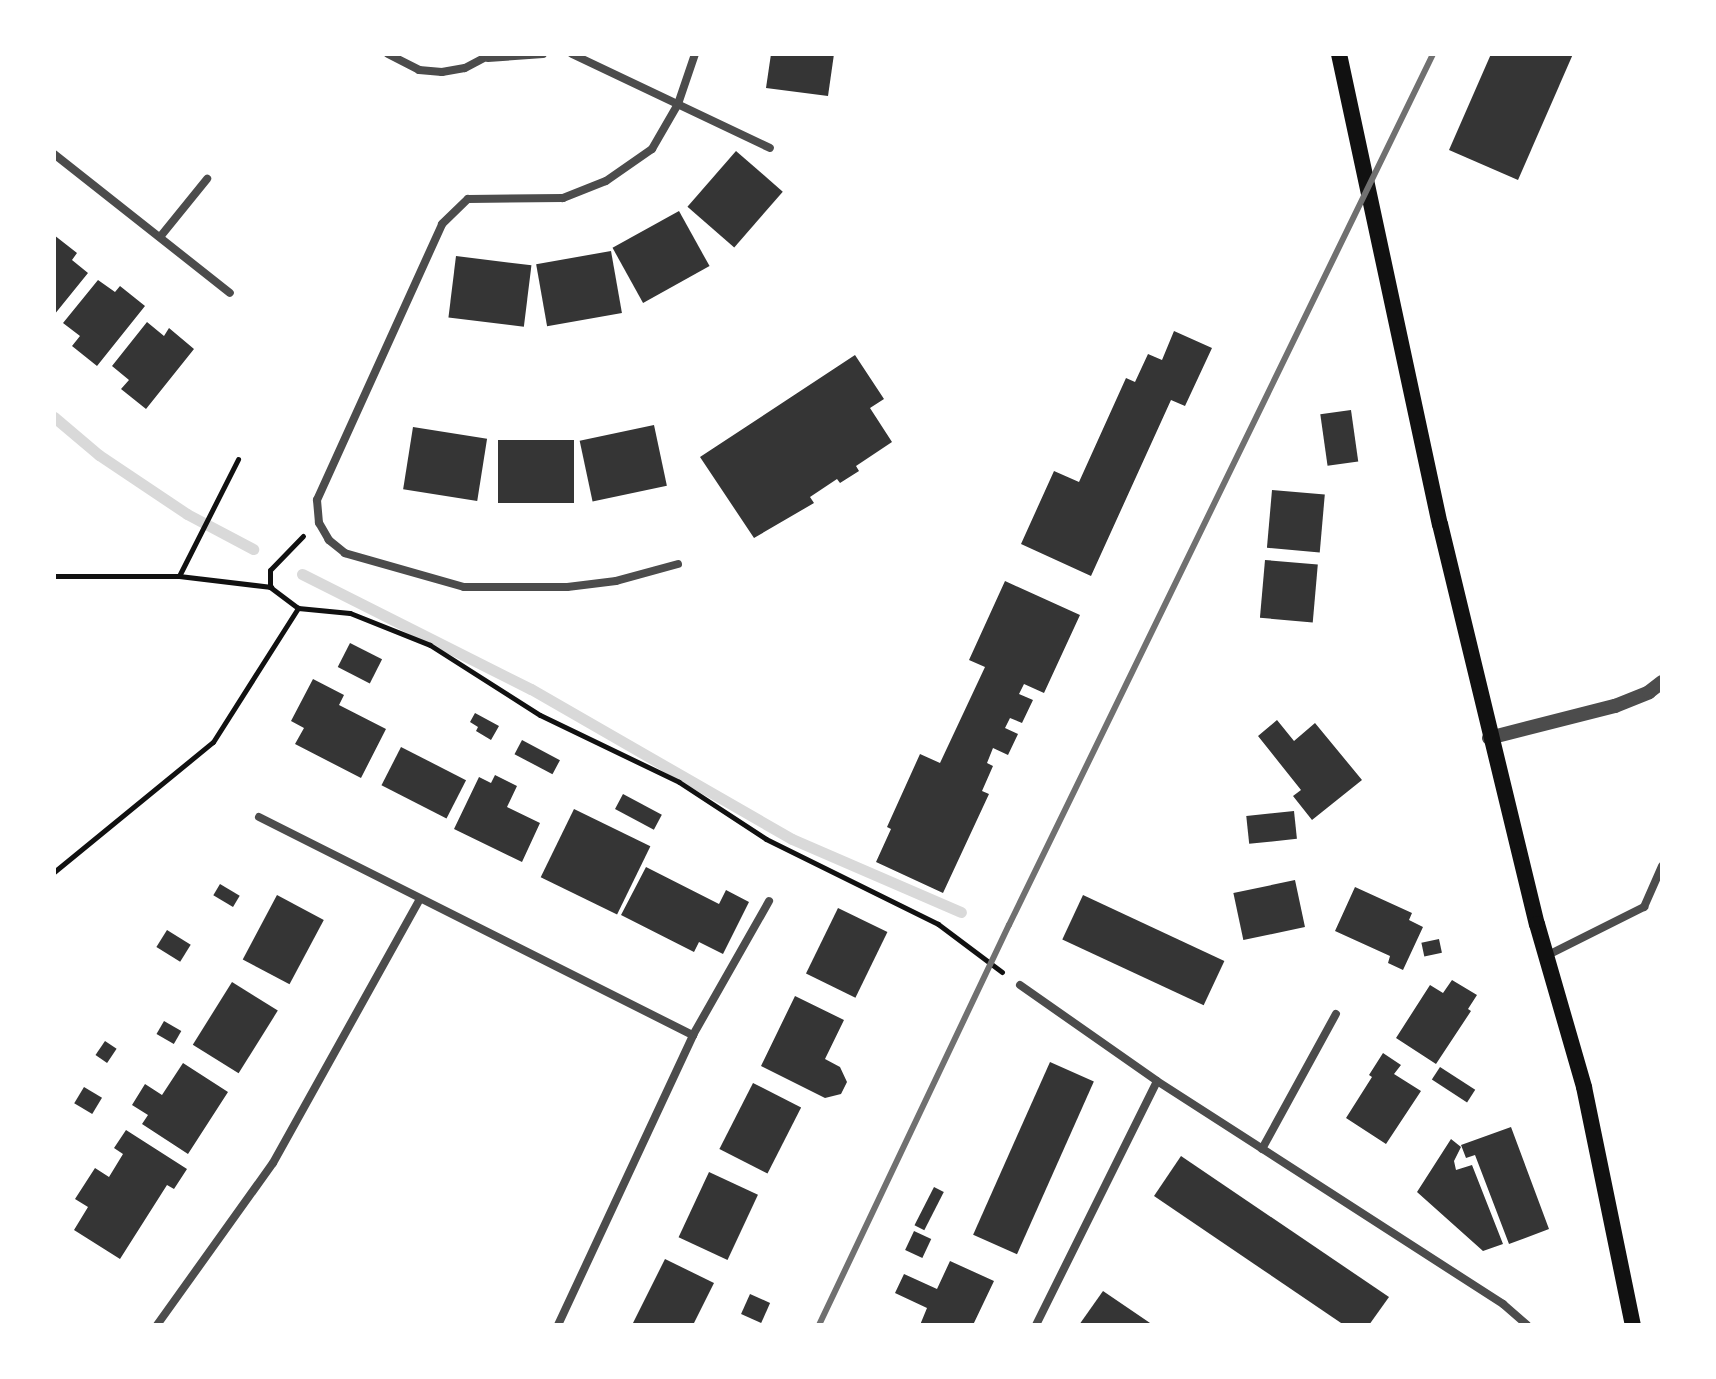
<!DOCTYPE html>
<style>
body{margin:0}
#map{position:relative;width:1716px;height:1379px;overflow:hidden;background:#fff;font-family:Manrope,sans-serif}
div>[style]{position:absolute}
[style*='--x']{left:calc(var(--x)*1px);top:calc(var(--y)*1px);width:calc(var(--w)*1px);rotate:calc(var(--a)*1deg)}
.stream>*{height:11px;margin:-5.5px;padding:0 5.5px;transform-origin:5.5px;border-radius:5.5px;background:#d9d9d9}
.building>*{inset:0;background:#353535;transform-origin:0 0}
.path>*{height:5px;margin:-2.5px;padding:0 2.5px;transform-origin:2.5px;border-radius:2.5px;background:#111}
.minor>*{height:8px;margin:-4px;padding:0 4px;transform-origin:4px;border-radius:4px;background:#4c4c4c}
.tertiary>*{height:14px;margin:-7px;padding:0 7px;transform-origin:7px;border-radius:7px;background:#4c4c4c}
.secondary>*{height:16px;margin:-8px;padding:0 8px;transform-origin:8px;border-radius:8px;background:#111}
.rail>*{height:6px;margin:-3px;padding:0 3px;transform-origin:3px;border-radius:3px;background:#707070}
span{translate:-50% -50%;white-space:nowrap;text-align:center;line-height:1.15;-webkit-text-stroke:7px #fff;paint-order:stroke}
.frame{position:absolute;inset:0;border:56px solid #fff;pointer-events:none}
</style>
<div id="map">
<div class="stream">
<i style="--x:54;--y:417;--w:59;--a:40.2"></i>
<i style="--x:99;--y:455;--w:106;--a:33.8"></i>
<i style="--x:187;--y:514;--w:75;--a:27.9"></i>
<i style="--x:302;--y:574;--w:256;--a:26.7"></i>
<i style="--x:531;--y:689;--w:301;--a:29.9"></i>
<i style="--x:792;--y:839;--w:184;--a:23.4"></i>
</div>
<div class="building">
<i style="clip-path:polygon(771px 54px,834px 54px,828px 96px,766px 88px)"></i>
<i style="clip-path:polygon(1491px 54px,1573px 54px,1518px 180px,1449px 150px)"></i>
<i style="left:736px;top:151px;width:62px;height:74px;rotate:41deg"></i>
<i style="left:679px;top:211px;width:63px;height:76px;rotate:61deg"></i>
<i style="clip-path:polygon(54px 235px,77px 253px,72px 260px,88px 273px,54px 315px)"></i>
<i style="left:611px;top:251px;width:63px;height:76px;rotate:80deg"></i>
<i style="left:456px;top:256px;width:76px;height:62px;rotate:7deg"></i>
<i style="clip-path:polygon(98px 280px,115px 292px,120px 286px,145px 306px,97px 366px,72px 346px,80px 336px,63px 323px)"></i>
<i style="clip-path:polygon(147px 322px,164px 336px,169px 328px,194px 349px,146px 409px,121px 389px,129px 380px,112px 366px)"></i>
<i style="clip-path:polygon(1174px 331px,1212px 348px,1185px 406px,1171px 400px,1091px 576px,1021px 544px,1054px 471px,1079px 482px,1126px 378px,1135px 382px,1148px 354px,1162px 360px)"></i>
<i style="clip-path:polygon(855px 355px,884px 399px,870px 408px,892px 442px,856px 466px,859px 471px,840px 483px,837px 479px,810px 497px,814px 503px,754px 538px,700px 457px)"></i>
<i style="left:1351px;top:410px;width:52px;height:31px;rotate:82deg"></i>
<i style="left:654px;top:425px;width:62px;height:76px;rotate:78deg"></i>
<i style="left:413px;top:427px;width:75px;height:63px;rotate:9deg"></i>
<i style="left:574px;top:440px;width:63px;height:76px;rotate:90deg"></i>
<i style="left:1272px;top:490px;width:53px;height:58px;rotate:5deg"></i>
<i style="left:1265px;top:560px;width:53px;height:58px;rotate:5deg"></i>
<i style="clip-path:polygon(1005px 581px,1080px 615px,1044px 693px,1024px 684px,1019px 694px,1033px 700px,1022px 723px,1010px 718px,1005px 728px,1018px 734px,1008px 755px,993px 748px,987px 763px,993px 766px,982px 791px,989px 794px,943px 893px,876px 862px,891px 829px,887px 827px,920px 754px,940px 763px,985px 667px,969px 660px)"></i>
<i style="left:350px;top:643px;width:36px;height:27px;rotate:27deg"></i>
<i style="clip-path:polygon(313px 679px,344px 695px,339px 705px,386px 729px,361px 778px,295px 744px,304px 728px,291px 721px)"></i>
<i style="clip-path:polygon(475px 713px,499px 726px,491px 740px,476px 731px,478px 727px,470px 722px)"></i>
<i style="clip-path:polygon(1277px 720px,1294px 741px,1315px 723px,1362px 780px,1312px 820px,1293px 796px,1301px 790px,1258px 736px)"></i>
<i style="left:522px;top:740px;width:43px;height:16px;rotate:28deg"></i>
<i style="left:401px;top:747px;width:73px;height:43px;rotate:27deg"></i>
<i style="clip-path:polygon(495px 775px,517px 786px,507px 807px,540px 823px,522px 862px,454px 829px,479px 777px,491px 783px)"></i>
<i style="left:623px;top:794px;width:44px;height:17px;rotate:28deg"></i>
<i style="left:574px;top:809px;width:85px;height:76px;rotate:26deg"></i>
<i style="left:1294px;top:811px;width:28px;height:48px;rotate:84deg"></i>
<i style="clip-path:polygon(646px 867px,719px 904px,726px 890px,749px 902px,723px 954px,699px 942px,694px 952px,621px 915px)"></i>
<i style="left:1295px;top:880px;width:48px;height:63px;rotate:78deg"></i>
<i style="left:220px;top:884px;width:23px;height:13px;rotate:31deg"></i>
<i style="clip-path:polygon(1355px 887px,1412px 913px,1409px 920px,1423px 927px,1403px 970px,1388px 963px,1390px 956px,1335px 931px)"></i>
<i style="left:277px;top:895px;width:53px;height:73px;rotate:28deg"></i>
<i style="left:1083px;top:895px;width:156px;height:49px;rotate:25deg"></i>
<i style="left:838px;top:908px;width:55px;height:73px;rotate:26deg"></i>
<i style="left:167px;top:930px;width:28px;height:20px;rotate:32deg"></i>
<i style="left:1439px;top:939px;width:14px;height:18px;rotate:78deg"></i>
<i style="clip-path:polygon(1452px 980px,1477px 995px,1468px 1009px,1471px 1011px,1436px 1064px,1396px 1038px,1430px 985px,1443px 993px)"></i>
<i style="left:232px;top:982px;width:54px;height:74px;rotate:32deg"></i>
<i style="clip-path:polygon(795px 996px,844px 1020px,825px 1059px,840px 1067px,847px 1082px,841px 1094px,825px 1098px,761px 1066px)"></i>
<i style="left:164px;top:1021px;width:20px;height:15px;rotate:30deg"></i>
<i style="left:105px;top:1041px;width:14px;height:17px;rotate:34deg"></i>
<i style="clip-path:polygon(1383px 1053px,1401px 1065px,1394px 1074px,1421px 1091px,1386px 1144px,1346px 1118px,1372px 1077px,1369px 1075px)"></i>
<i style="left:1050px;top:1062px;width:48px;height:189px;rotate:24deg"></i>
<i style="clip-path:polygon(183px 1063px,228px 1092px,188px 1154px,142px 1124px,148px 1115px,132px 1105px,145px 1084px,162px 1095px)"></i>
<i style="left:1440px;top:1067px;width:42px;height:15px;rotate:33deg"></i>
<i style="left:753px;top:1083px;width:54px;height:74px;rotate:27deg"></i>
<i style="left:84px;top:1087px;width:21px;height:19px;rotate:31deg"></i>
<i style="clip-path:polygon(1511px 1127px,1549px 1229px,1509px 1244px,1475px 1155px,1466px 1158px,1461px 1145px)"></i>
<i style="clip-path:polygon(126px 1130px,187px 1169px,174px 1189px,167px 1185px,120px 1259px,74px 1230px,88px 1207px,75px 1199px,95px 1168px,109px 1177px,123px 1154px,114px 1148px)"></i>
<i style="clip-path:polygon(1451px 1139px,1461px 1147px,1454px 1161px,1456px 1170px,1472px 1165px,1503px 1244px,1483px 1251px,1417px 1192px)"></i>
<i style="clip-path:polygon(1181px 1156px,1389px 1297px,1369px 1325px,1344px 1325px,1154px 1196px)"></i>
<i style="left:709px;top:1172px;width:54px;height:72px;rotate:25deg"></i>
<i style="left:934px;top:1187px;width:11px;height:43px;rotate:27deg"></i>
<i style="left:914px;top:1231px;width:19px;height:21px;rotate:25deg"></i>
<i style="clip-path:polygon(665px 1259px,714px 1283px,693px 1325px,632px 1325px)"></i>
<i style="clip-path:polygon(950px 1261px,994px 1281px,973px 1325px,920px 1325px,927px 1308px,895px 1293px,904px 1274px,937px 1289px)"></i>
<i style="clip-path:polygon(1103px 1291px,1153px 1325px,1079px 1325px)"></i>
<i style="left:750px;top:1294px;width:22px;height:22px;rotate:24deg"></i>
</div>
<div class="path">
<i style="--x:303;--y:536;--w:47;--a:134.1"></i>
<i style="--x:270;--y:570;--w:17;--a:90"></i>
<i style="--x:270;--y:587;--w:35;--a:37"></i>
<i style="--x:298;--y:608;--w:52;--a:5.5"></i>
<i style="--x:350;--y:613;--w:86;--a:21.8"></i>
<i style="--x:430;--y:645;--w:130;--a:32.5"></i>
<i style="--x:540;--y:715;--w:154;--a:25.7"></i>
<i style="--x:679;--y:782;--w:104;--a:33.2"></i>
<i style="--x:766;--y:839;--w:192;--a:26.3"></i>
<i style="--x:938;--y:924;--w:80;--a:36.9"></i>
<i style="--x:54;--y:576;--w:125;--a:0"></i>
<i style="--x:179;--y:576;--w:93;--a:6.8"></i>
<i style="--x:179;--y:576;--w:131;--a:-63.2"></i>
<i style="--x:54;--y:872;--w:205;--a:-39.3"></i>
<i style="--x:213;--y:742;--w:159;--a:-57.6"></i>
</div>
<div class="minor">
<i style="--x:388;--y:54;--w:35;--a:27"></i>
<i style="--x:419;--y:70;--w:23;--a:5"></i>
<i style="--x:442;--y:72;--w:23;--a:-10"></i>
<i style="--x:465;--y:68;--w:30;--a:-28"></i>
<i style="--x:572;--y:54;--w:219;--a:25.4"></i>
<i style="--x:488;--y:58;--w:55;--a:-4.2"></i>
<i style="--x:54;--y:154;--w:224;--a:38.3"></i>
<i style="--x:160;--y:237;--w:75;--a:-51"></i>
<i style="--x:678;--y:564;--w:64;--a:164.7"></i>
<i style="--x:616;--y:581;--w:49;--a:173"></i>
<i style="--x:567;--y:587;--w:103;--a:180"></i>
<i style="--x:464;--y:587;--w:124;--a:-164.1"></i>
<i style="--x:345;--y:553;--w:21;--a:-141"></i>
<i style="--x:329;--y:540;--w:20;--a:-120"></i>
<i style="--x:319;--y:523;--w:23;--a:-95"></i>
<i style="--x:317;--y:500;--w:303;--a:-65.6"></i>
<i style="--x:442;--y:224;--w:36;--a:-44"></i>
<i style="--x:468;--y:199;--w:95;--a:-0.6"></i>
<i style="--x:563;--y:198;--w:46;--a:-21.6"></i>
<i style="--x:606;--y:181;--w:56;--a:-34.8"></i>
<i style="--x:652;--y:149;--w:52;--a:-60"></i>
<i style="--x:678;--y:104;--w:53;--a:-71.2"></i>
<i style="--x:259;--y:817;--w:486;--a:26.7"></i>
<i style="--x:1546;--y:956;--w:110;--a:-26.6"></i>
<i style="--x:1644;--y:907;--w:45;--a:-66.3"></i>
<i style="--x:1020;--y:985;--w:167;--a:35"></i>
<i style="--x:1157;--y:1081;--w:412;--a:32.8"></i>
<i style="--x:1503;--y:1304;--w:32;--a:41"></i>
<i style="--x:1262;--y:1149;--w:154;--a:-61.3"></i>
<i style="--x:157;--y:1325;--w:199;--a:-54.4"></i>
<i style="--x:273;--y:1163;--w:302;--a:-60.9"></i>
<i style="--x:558;--y:1325;--w:320;--a:-65"></i>
<i style="--x:693;--y:1035;--w:154;--a:-60.4"></i>
<i style="--x:1036;--y:1325;--w:272;--a:-63.6"></i>
</div>
<div class="tertiary">
<i style="--x:1489;--y:738;--w:130;--a:-14.3"></i>
<i style="--x:1615;--y:706;--w:37;--a:-22"></i>
<i style="--x:1649;--y:692;--w:16;--a:-38"></i>
</div>
<div class="secondary">
<i style="--x:1339;--y:54;--w:481;--a:77.9"></i>
<i style="--x:1440;--y:524;--w:412;--a:76.4"></i>
<i style="--x:1537;--y:924;--w:170;--a:73.9"></i>
<i style="--x:1584;--y:1087;--w:243;--a:78.4"></i>
</div>
<div class="rail">
<i style="--x:819;--y:1325;--w:443;--a:-64.6"></i>
<i style="--x:1009;--y:925;--w:969;--a:-64.04"></i>
</div>
<div class="frame"></div>
</div>
